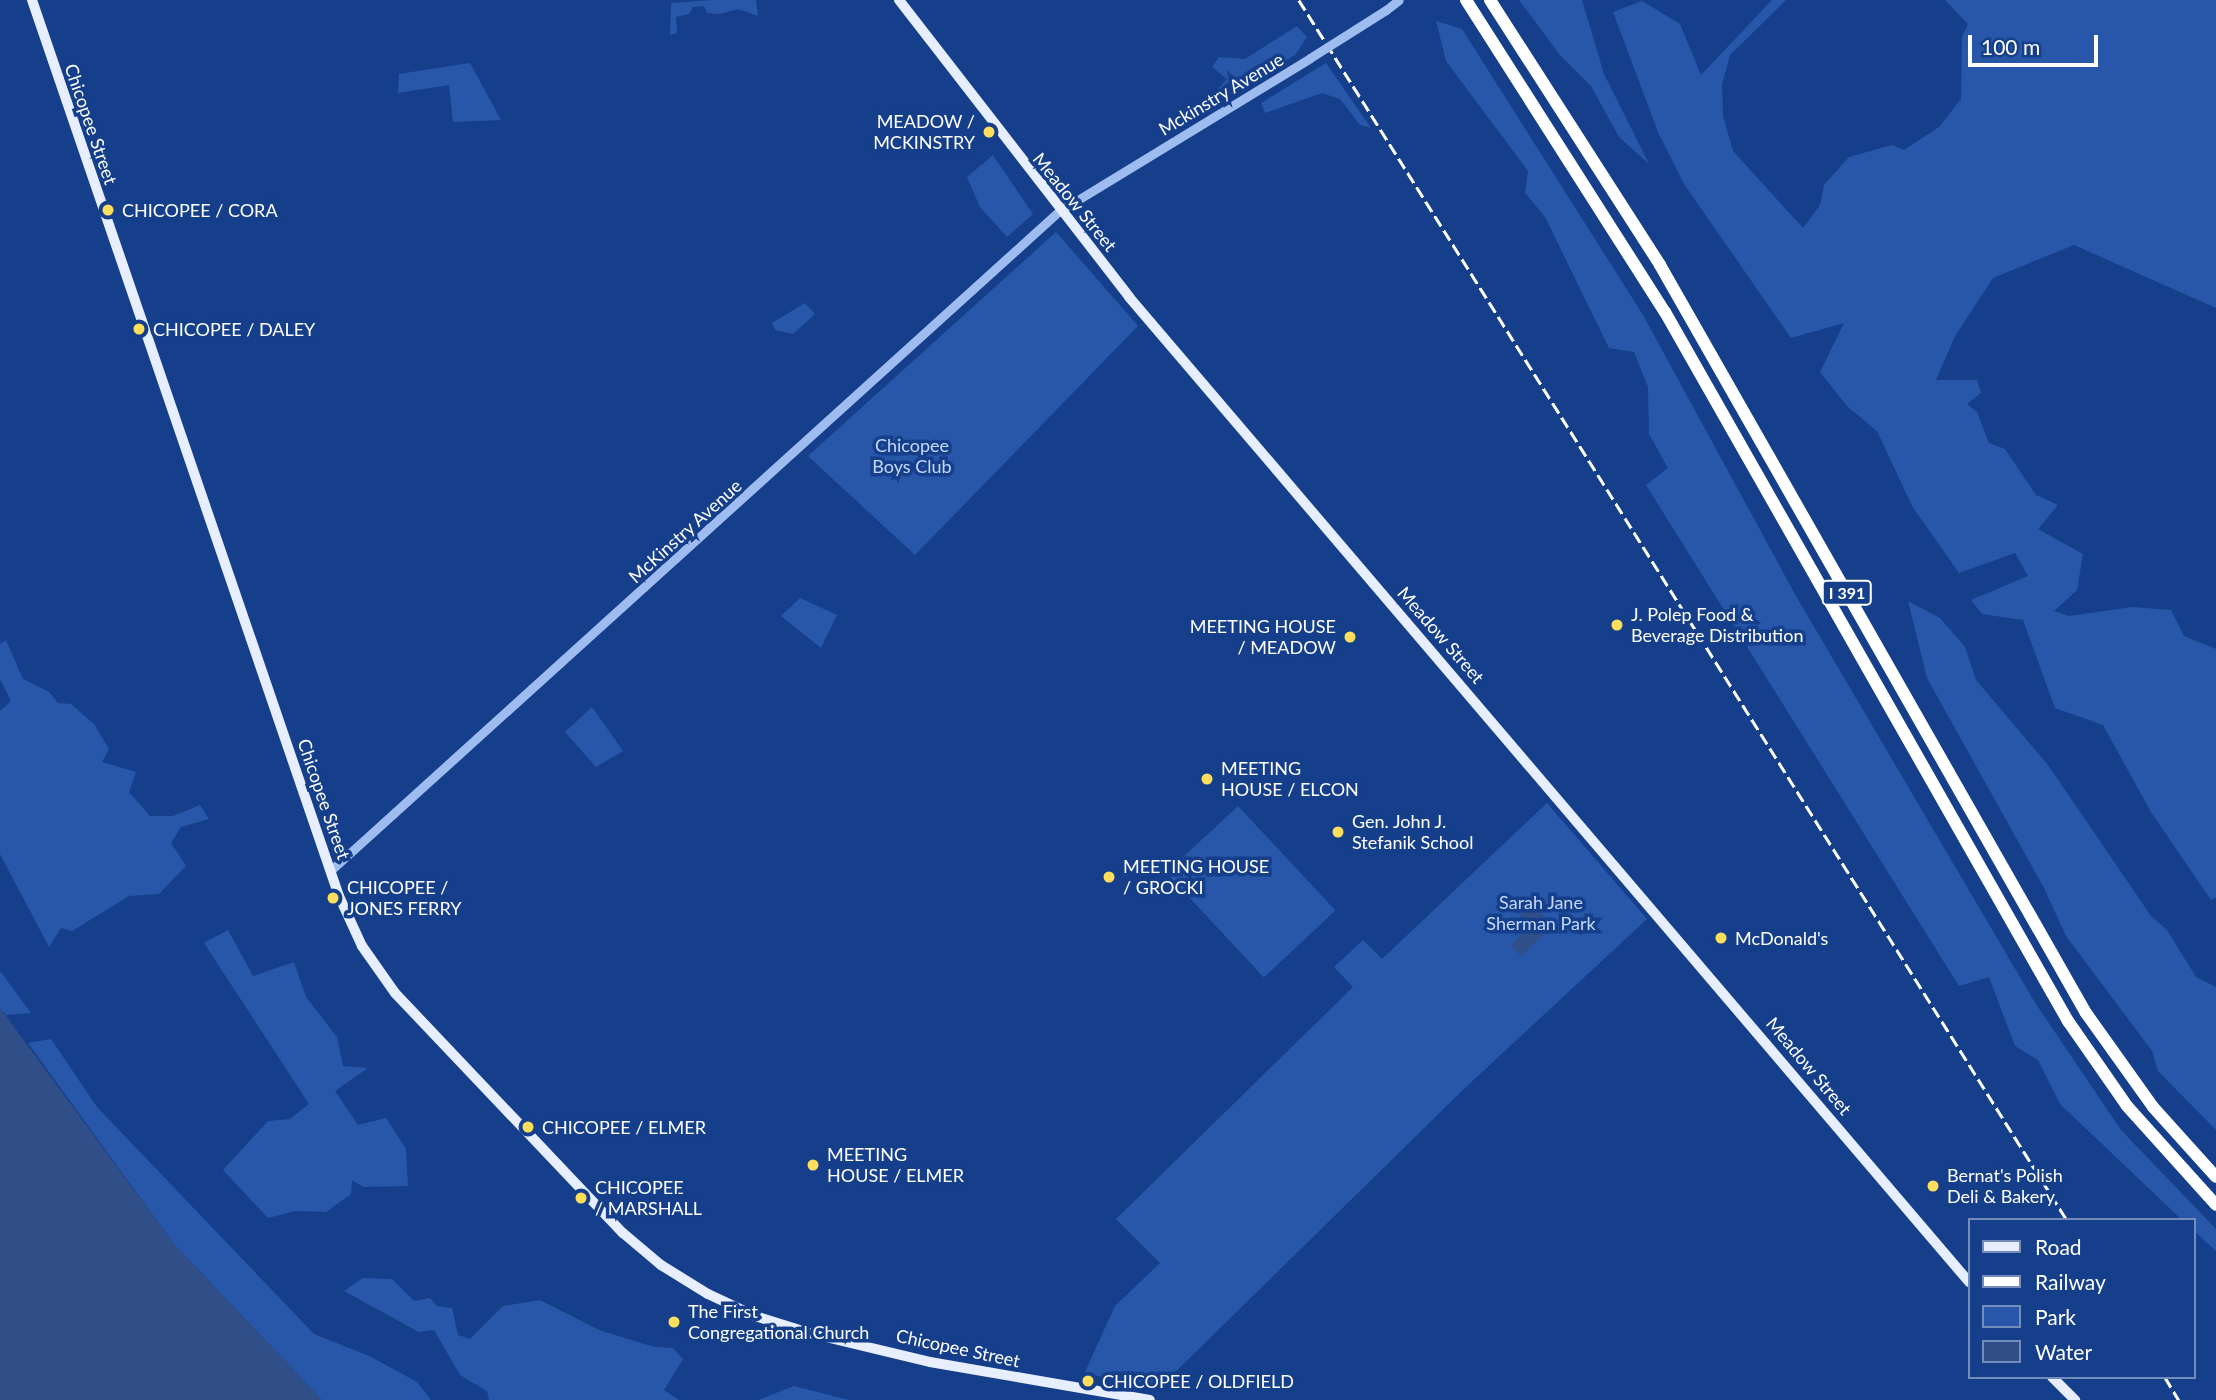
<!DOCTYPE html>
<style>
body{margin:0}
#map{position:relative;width:2216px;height:1400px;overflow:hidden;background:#153f8b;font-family:Lato,sans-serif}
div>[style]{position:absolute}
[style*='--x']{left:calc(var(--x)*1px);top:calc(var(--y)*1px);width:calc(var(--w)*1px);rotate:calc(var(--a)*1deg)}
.green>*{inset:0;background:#2857aa;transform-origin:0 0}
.water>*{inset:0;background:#304e87}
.minor>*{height:9px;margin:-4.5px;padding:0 4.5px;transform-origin:4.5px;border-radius:4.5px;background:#9ebcef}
.major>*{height:10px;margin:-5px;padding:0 5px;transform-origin:5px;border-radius:5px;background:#e6eeff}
.highway>*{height:12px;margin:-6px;padding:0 6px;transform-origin:6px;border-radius:6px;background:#fff}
.rail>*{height:2.5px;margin-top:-1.25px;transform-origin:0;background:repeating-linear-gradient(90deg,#fff 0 12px,transparent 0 17px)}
.minor-bridge>*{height:9px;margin:-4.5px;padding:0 4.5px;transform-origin:4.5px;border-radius:4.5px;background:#9ebcef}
.dots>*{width:19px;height:19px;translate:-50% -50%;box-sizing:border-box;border:4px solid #153f8b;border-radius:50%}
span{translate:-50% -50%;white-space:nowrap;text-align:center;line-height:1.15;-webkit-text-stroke:7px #153f8b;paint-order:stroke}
.shield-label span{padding:2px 5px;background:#153f8b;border:2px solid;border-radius:5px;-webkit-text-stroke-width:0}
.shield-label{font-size:16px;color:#fff;font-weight:700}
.street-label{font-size:18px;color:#fff}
.poi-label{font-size:18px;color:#fff}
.right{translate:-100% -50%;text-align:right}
.left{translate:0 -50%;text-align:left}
.park-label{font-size:18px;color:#c4d8fb}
.legend{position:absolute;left:1968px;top:1218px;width:228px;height:161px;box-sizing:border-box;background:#153f8b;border:2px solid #738cb9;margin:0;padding:9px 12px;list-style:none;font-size:21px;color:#fff}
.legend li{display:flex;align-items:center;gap:14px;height:35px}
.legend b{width:35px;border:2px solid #738cb9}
.scale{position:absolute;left:1968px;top:35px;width:130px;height:32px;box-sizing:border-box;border:4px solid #fff;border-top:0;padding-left:9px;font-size:21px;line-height:24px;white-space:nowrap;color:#fff;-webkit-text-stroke:5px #153f8b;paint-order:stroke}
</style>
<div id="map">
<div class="green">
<i style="clip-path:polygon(712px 0,756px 0,758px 16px,738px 9px,720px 14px,707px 13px,704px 6px,693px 7px,689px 14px,676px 17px,677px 33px,670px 35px,671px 3px)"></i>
<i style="clip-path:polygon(1519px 0,1582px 0,1604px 74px,1649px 164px,1619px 137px,1591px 86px,1560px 55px)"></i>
<i style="clip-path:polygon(1772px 0,1786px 0,1730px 55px,1722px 85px,1723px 116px,1733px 151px,1803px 228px,1820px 205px,1824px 185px,1849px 157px,1892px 145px,1904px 150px,1939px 127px,1961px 99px,1962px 37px,1968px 24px,1945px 0,2216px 0,2216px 308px,2074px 245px,1993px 278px,1955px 336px,1936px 380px,1977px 380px,1981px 393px,1967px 404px,1977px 412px,1989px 443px,2005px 449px,2036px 495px,2058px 505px,2038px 529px,2083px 554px,2077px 590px,2054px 611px,2069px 616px,2132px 607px,2171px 610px,2184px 636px,2216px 649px,2216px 898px,2211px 900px,2151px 812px,2103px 725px,2055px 708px,2023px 620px,1982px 614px,1971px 600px,2028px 576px,2015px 553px,1959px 573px,1912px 506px,1877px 431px,1847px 406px,1820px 372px,1844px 323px,1791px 338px,1684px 184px,1658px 132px,1613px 12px,1642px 1px,1680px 24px,1701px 75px)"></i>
<i style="clip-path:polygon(1436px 21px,1462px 29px,1643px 315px,1796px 596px,2034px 1001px,2121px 1130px,2216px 1229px,2216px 1251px,2193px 1230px,2193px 1220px,2182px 1220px,2060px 1104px,2038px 1060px,2015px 1046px,1989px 977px,1959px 986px,1646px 485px,1668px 468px,1649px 434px,1648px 387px,1634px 352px,1609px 348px,1545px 217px,1525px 193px,1528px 171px,1446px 61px)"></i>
<i style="clip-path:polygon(1297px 26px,1307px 37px,1295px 55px,1217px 103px,1211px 96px,1227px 79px,1212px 67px,1219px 57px,1245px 59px)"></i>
<i style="clip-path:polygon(470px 63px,501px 120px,453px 122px,449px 85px,398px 93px,399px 74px)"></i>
<i style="clip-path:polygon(1326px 63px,1371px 128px,1360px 125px,1340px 99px,1322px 93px,1265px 113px,1261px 103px)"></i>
<i style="clip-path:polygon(993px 155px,1033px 214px,1007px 237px,980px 207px,967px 177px)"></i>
<i style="clip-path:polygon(1056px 232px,1138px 326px,915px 555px,808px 456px)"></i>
<i style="clip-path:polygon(805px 303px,815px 314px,793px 334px,775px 330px,772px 323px)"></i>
<i style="clip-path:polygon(800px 598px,837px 615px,821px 648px,781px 616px)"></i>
<i style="clip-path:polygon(1908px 601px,1940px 618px,1965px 647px,1976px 680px,2048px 765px,2151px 916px,2167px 930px,2196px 977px,2216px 987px,2216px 1130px,2158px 1071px,2152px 1051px,2066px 936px,2044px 888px,1927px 678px)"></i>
<i style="clip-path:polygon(6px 640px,23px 679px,49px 692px,58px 703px,71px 704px,94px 724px,109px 749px,102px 762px,136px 772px,129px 792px,150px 816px,173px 816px,200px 805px,209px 819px,181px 827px,171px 843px,186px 866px,159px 894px,129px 896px,72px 931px,61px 928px,49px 947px,0 854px,0 711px,11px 701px,0 679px,0 644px)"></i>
<i style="clip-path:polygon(592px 707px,623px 751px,596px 767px,565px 732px)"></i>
<i style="clip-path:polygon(1547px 803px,1647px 919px,1466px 1087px,1162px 1385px,1084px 1374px,1115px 1306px,1160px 1263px,1116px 1219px,1353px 987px,1334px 967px,1363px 940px,1382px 959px)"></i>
<i style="left:1238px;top:806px;width:143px;height:98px;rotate:47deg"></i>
<i style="clip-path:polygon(228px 930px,253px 976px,294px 962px,306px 997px,337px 1037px,343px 1066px,368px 1068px,335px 1091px,358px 1125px,386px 1118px,406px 1149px,408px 1186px,363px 1187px,352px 1180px,351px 1194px,326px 1212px,295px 1211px,268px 1218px,223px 1170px,268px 1121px,290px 1119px,309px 1104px,204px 943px)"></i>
<i style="clip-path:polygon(0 971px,31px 1013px,6px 1015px,0 1008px)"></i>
<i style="clip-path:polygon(51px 1039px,97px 1107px,314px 1334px,369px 1356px,417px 1382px,431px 1400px,322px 1400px,173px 1243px,28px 1043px)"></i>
<i style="clip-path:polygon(363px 1278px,392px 1279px,414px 1301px,430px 1298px,437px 1306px,452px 1308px,458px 1335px,470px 1339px,503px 1306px,540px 1300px,599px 1330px,654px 1347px,673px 1348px,683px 1359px,664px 1390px,679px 1400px,489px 1400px,487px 1391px,460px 1375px,434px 1330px,419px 1332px,344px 1291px)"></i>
<i style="clip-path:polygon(794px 1386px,849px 1400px,850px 1400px,758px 1400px)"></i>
</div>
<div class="water">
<i style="clip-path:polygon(1525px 895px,1545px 917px,1536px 926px,1544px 934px,1521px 956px,1511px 946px,1522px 934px,1512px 924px,1524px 912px,1516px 903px)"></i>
<i style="clip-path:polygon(0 1008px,173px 1243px,322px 1400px,0 1400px)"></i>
</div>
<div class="minor">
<i style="--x:1386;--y:10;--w:16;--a:-38"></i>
<i style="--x:330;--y:871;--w:982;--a:-42.15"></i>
<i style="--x:1058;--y:212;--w:295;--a:-31.4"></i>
</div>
<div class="major">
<i style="--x:32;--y:0;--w:947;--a:71.09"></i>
<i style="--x:339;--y:896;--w:55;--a:65.3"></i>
<i style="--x:362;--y:946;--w:57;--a:54.9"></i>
<i style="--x:395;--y:993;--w:331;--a:46.5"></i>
<i style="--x:623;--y:1233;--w:50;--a:40.1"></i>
<i style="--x:661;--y:1265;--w:55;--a:31.7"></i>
<i style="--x:708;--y:1294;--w:52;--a:25.1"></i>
<i style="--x:755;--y:1316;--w:57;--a:17.5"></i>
<i style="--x:809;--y:1333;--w:124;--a:13.5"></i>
<i style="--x:930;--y:1362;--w:223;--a:9.8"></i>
<i style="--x:899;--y:0;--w:376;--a:52.2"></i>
<i style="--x:1129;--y:297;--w:1295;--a:49.54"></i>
<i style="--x:2052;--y:1377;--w:33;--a:45"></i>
</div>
<div class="highway">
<i style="--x:1466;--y:0;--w:370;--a:57.5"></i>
<i style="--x:1665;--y:312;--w:816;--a:60.39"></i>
<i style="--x:2068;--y:1021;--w:103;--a:55.2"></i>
<i style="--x:2127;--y:1106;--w:133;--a:48"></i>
<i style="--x:1490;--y:0;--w:315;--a:57.3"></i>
<i style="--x:1660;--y:265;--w:861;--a:60.34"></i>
<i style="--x:2086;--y:1013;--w:115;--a:54.5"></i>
<i style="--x:2153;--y:1107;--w:94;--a:48"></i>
</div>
<div class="rail">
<i style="--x:1299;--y:0;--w:1442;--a:57.81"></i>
<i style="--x:2165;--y:1377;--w:27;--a:59"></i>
</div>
<div class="minor-bridge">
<i style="--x:1310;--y:58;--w:90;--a:-32.3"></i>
</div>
<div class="dots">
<i style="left:989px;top:132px;background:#ffde5c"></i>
<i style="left:108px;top:210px;background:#ffde5c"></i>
<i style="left:139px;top:329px;background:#ffde5c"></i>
<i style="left:1617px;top:625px;background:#ffde5c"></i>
<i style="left:1350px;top:637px;background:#ffde5c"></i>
<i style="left:1207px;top:779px;background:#ffde5c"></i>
<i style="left:1338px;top:832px;background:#ffde5c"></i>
<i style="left:1109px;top:877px;background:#ffde5c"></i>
<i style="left:333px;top:898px;background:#ffde5c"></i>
<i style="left:1721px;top:938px;background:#ffde5c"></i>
<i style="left:528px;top:1127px;background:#ffde5c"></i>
<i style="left:813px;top:1165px;background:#ffde5c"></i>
<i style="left:1933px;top:1186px;background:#ffde5c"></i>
<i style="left:581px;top:1198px;background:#ffde5c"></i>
<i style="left:674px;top:1322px;background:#ffde5c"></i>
<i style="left:1088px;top:1381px;background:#ffde5c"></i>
</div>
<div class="shield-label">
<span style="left:1847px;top:593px">I 391</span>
</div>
<div class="street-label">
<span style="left:1221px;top:94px;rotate:-31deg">Mckinstry Avenue</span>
<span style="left:91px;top:124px;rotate:71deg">Chicopee Street</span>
<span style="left:1075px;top:202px;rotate:51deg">Meadow Street</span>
<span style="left:685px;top:531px;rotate:-42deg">McKinstry Avenue</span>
<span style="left:1441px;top:635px;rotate:49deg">Meadow Street</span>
<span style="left:324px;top:799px;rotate:71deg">Chicopee Street</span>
<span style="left:1809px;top:1066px;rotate:50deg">Meadow Street</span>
<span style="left:958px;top:1348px;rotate:12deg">Chicopee Street</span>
</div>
<div class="poi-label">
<span class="right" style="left:975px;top:132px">MEADOW /<br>MCKINSTRY</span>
<span class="left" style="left:122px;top:210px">CHICOPEE / CORA</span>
<span class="left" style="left:153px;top:329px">CHICOPEE / DALEY</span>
<span class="left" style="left:1631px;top:625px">J. Polep Food &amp;<br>Beverage Distribution</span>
<span class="right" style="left:1336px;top:637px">MEETING HOUSE<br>/ MEADOW</span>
<span class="left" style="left:1221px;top:779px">MEETING<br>HOUSE / ELCON</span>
<span class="left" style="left:1352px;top:832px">Gen. John J.<br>Stefanik School</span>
<span class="left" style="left:1123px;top:877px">MEETING HOUSE<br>/ GROCKI</span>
<span class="left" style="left:347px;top:898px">CHICOPEE /<br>JONES FERRY</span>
<span class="left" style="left:1735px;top:938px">McDonald's</span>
<span class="left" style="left:542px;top:1127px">CHICOPEE / ELMER</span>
<span class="left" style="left:827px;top:1165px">MEETING<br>HOUSE / ELMER</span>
<span class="left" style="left:1947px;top:1186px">Bernat's Polish<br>Deli &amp; Bakery</span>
<span class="left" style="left:595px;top:1198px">CHICOPEE<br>/ MARSHALL</span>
<span class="left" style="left:688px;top:1322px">The First<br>Congregational Church</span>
<span class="left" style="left:1102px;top:1381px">CHICOPEE / OLDFIELD</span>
</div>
<div class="park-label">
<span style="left:912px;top:456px">Chicopee<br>Boys Club</span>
<span style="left:1541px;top:913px">Sarah Jane<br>Sherman Park</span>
</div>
<ul class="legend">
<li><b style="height:9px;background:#e6eeff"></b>Road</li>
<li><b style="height:9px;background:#fff"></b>Railway</li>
<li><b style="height:19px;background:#2857aa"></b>Park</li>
<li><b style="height:19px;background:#304e87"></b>Water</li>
</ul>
<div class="scale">100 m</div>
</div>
